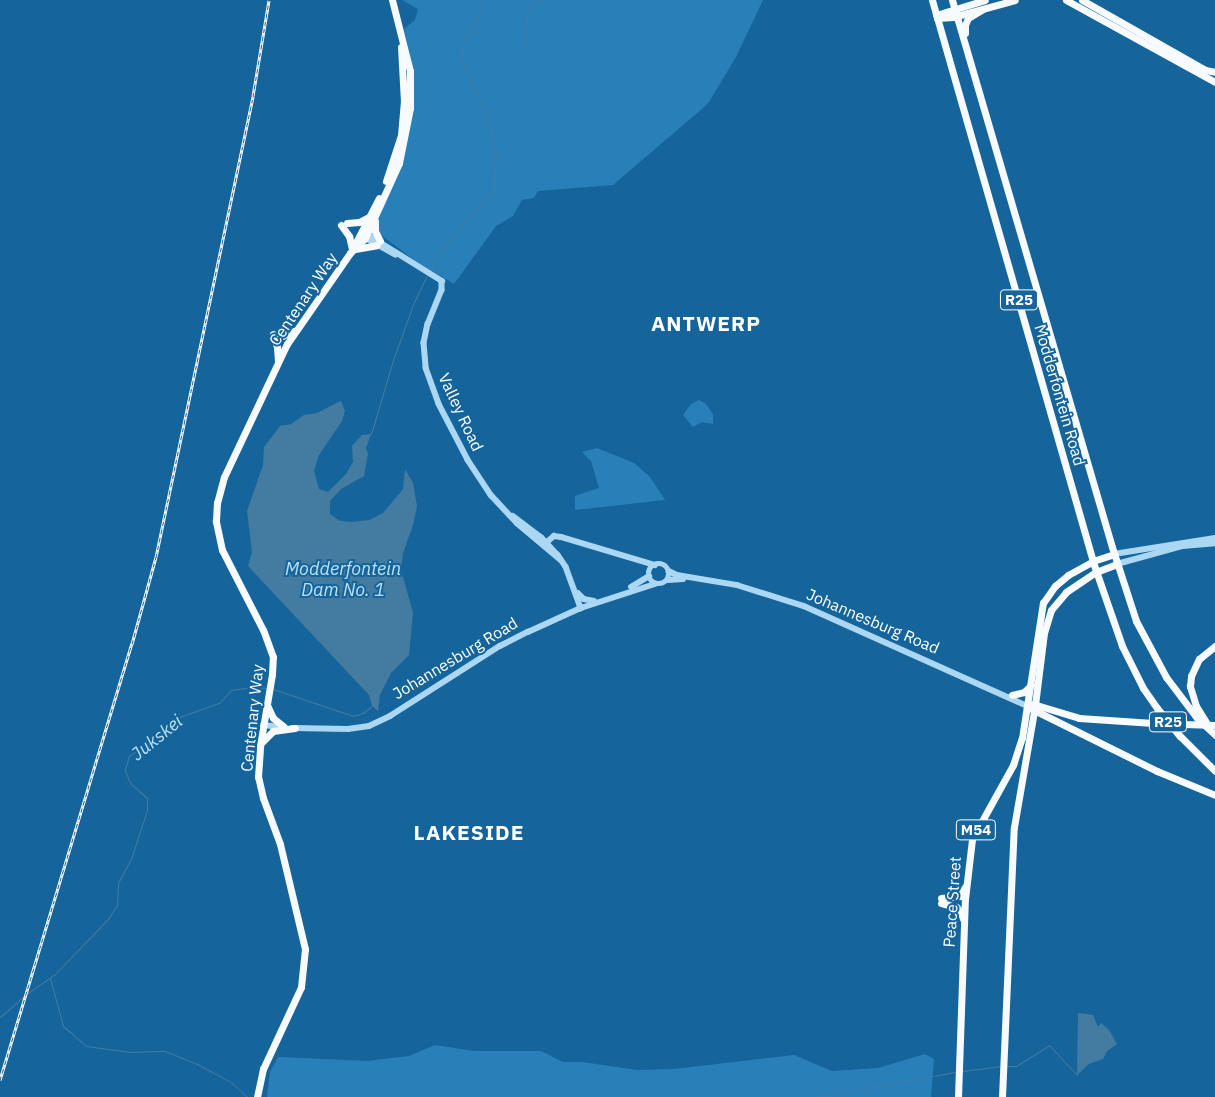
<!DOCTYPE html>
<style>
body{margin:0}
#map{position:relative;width:1215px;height:1097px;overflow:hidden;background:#15659c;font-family:"IBM Plex Sans",sans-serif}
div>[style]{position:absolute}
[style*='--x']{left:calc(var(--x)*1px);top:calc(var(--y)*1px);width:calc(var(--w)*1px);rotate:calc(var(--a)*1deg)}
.green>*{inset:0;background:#2980b9}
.water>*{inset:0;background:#447ba1}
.stream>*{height:1px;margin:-0.5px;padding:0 0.5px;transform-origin:0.5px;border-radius:0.5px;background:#447ba1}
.minor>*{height:5.5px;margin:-2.75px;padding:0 2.75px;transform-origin:2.75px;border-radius:2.75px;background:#abd7f3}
.minor>.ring{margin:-2.75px;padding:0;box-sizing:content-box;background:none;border:5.5px solid #abd7f3;border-radius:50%}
.major>*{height:7px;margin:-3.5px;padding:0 3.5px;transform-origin:3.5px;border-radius:3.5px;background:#f7fbff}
.rail>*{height:3px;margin-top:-1.5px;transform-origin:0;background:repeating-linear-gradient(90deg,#15659c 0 4px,#fff 0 8px);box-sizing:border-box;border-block:1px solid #fff}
.major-bridge>*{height:7px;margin:-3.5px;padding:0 3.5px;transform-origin:3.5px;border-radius:3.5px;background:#f7fbff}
span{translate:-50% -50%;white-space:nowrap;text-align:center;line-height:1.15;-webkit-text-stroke:4px #15659c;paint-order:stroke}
.shield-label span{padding:1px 4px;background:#15659c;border:1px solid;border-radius:4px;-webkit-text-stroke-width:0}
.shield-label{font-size:15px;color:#fff;font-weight:700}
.street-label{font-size:16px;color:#fff}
.water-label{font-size:18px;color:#bce2f9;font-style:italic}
.district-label{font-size:21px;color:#fff;font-weight:700;letter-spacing:1px}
</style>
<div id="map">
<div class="green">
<i style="clip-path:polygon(402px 0,763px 0,736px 57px,709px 102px,703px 108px,613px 185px,538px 191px,534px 198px,522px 200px,513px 216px,496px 226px,454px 284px,417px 262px,380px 234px,377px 230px,377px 222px,404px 156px,412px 111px,410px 54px,404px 29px,415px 20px,418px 9px)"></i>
<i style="clip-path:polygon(699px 400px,706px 404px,713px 414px,713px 424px,702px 422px,693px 427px,683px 415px,691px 404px)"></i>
<i style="clip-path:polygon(597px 448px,634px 463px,650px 477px,665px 500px,575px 510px,575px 496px,599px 488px,591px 461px,582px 452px)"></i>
<i style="clip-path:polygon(435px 1045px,474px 1051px,541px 1051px,563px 1062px,582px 1062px,637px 1070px,674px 1069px,794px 1055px,832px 1071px,878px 1068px,925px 1054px,934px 1059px,931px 1097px,267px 1097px,270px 1072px,278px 1057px,367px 1061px,409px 1056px)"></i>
</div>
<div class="water">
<i style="clip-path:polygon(341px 401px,345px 411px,342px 421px,319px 455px,314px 471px,319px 489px,328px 492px,346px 474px,353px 462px,352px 446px,362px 435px,371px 434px,366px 448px,368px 454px,364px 476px,341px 489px,330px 501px,330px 514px,340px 521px,352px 522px,369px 520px,383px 513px,403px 489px,405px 469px,413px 483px,417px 506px,413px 525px,403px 553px,401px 570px,413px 613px,409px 655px,391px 673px,380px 695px,378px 711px,372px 706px,369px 695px,248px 566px,252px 552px,247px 511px,263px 465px,264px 447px,280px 426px,291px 424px,304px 415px,317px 413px)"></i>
<i style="clip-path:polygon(1078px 1013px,1093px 1015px,1098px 1027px,1101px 1023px,1109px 1030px,1117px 1044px,1107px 1051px,1103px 1059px,1089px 1064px,1077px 1075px)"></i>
</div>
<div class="stream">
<i style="--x:524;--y:49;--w:36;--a:-85"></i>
<i style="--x:527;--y:13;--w:12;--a:-55"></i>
<i style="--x:534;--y:3;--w:8;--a:-23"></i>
<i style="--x:430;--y:270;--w:18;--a:-63"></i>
<i style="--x:438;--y:254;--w:86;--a:-49.3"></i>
<i style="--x:494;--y:189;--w:38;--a:-87"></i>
<i style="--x:496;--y:151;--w:36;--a:-104"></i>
<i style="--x:487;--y:116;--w:64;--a:-114.1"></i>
<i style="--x:461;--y:58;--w:19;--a:-81"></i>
<i style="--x:464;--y:39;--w:30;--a:-56"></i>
<i style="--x:481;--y:14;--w:14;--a:-82"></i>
<i style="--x:371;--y:434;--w:77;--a:-73.4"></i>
<i style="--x:393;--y:360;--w:62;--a:-70.1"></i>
<i style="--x:414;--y:302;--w:30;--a:-64"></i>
<i style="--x:273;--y:689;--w:84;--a:18.6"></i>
<i style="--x:353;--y:716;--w:10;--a:-17"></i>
<i style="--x:363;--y:713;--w:11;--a:-38"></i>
<i style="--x:50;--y:978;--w:50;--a:74.8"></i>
<i style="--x:63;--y:1026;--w:30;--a:41"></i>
<i style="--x:86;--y:1046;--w:45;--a:7.6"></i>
<i style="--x:131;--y:1052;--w:34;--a:-2"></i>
<i style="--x:165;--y:1051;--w:35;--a:22"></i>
<i style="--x:197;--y:1064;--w:38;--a:28"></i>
<i style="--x:231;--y:1082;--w:22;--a:43"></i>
<i style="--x:0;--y:1017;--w:33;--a:-41"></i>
<i style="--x:25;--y:995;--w:35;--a:-35"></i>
<i style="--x:54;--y:975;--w:78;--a:-46"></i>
<i style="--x:108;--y:919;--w:17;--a:-57"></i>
<i style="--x:117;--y:905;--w:22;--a:-87"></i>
<i style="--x:118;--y:883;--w:27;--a:-62"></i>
<i style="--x:131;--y:859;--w:52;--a:-71.9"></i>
<i style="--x:147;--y:810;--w:12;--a:-90"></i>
<i style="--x:147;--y:798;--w:21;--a:-139"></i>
<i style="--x:131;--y:784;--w:7;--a:-117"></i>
<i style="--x:128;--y:778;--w:9;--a:-111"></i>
<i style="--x:125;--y:770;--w:15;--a:-74"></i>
<i style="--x:129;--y:756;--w:45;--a:-35.1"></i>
<i style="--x:166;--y:730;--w:16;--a:-47"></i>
<i style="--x:177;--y:718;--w:45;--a:-19.7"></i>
<i style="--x:219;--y:703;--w:18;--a:-47"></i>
<i style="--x:231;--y:690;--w:21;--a:-8"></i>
<i style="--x:252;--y:687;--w:15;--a:4"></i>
<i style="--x:1006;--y:1066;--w:10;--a:0"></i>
<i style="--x:1016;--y:1066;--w:39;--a:-32"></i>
<i style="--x:1049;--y:1045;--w:41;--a:47"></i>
<i style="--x:962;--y:1071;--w:38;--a:-7"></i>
<i style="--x:819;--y:1097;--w:138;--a:-10.4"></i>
</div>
<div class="minor">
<i style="--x:365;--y:233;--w:91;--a:31.9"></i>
<i style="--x:442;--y:281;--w:9;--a:90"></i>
<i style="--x:442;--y:290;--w:37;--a:112"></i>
<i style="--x:428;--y:324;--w:19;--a:102"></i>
<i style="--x:424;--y:343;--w:25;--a:85"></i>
<i style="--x:426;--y:368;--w:38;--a:70"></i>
<i style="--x:439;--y:404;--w:63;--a:62.6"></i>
<i style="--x:468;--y:460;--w:42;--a:56.7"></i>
<i style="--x:491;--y:495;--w:38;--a:47"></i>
<i style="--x:517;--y:523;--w:57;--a:40.1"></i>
<i style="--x:362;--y:236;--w:38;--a:29"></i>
<i style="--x:513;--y:516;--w:35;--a:37"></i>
<i style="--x:541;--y:537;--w:25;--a:47"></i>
<i style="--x:558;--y:555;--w:14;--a:56"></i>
<i style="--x:566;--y:567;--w:44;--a:69.9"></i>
<i style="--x:547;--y:542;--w:9;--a:-41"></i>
<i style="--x:554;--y:536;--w:7;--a:8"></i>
<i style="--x:561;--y:537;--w:98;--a:16.6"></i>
<i style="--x:1114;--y:554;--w:102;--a:-9"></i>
<i class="ring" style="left:649px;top:564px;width:14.5px;height:14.5px"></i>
<i style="--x:1117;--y:564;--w:68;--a:-15.3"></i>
<i style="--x:1183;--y:546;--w:32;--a:-5"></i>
<i style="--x:669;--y:571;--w:9;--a:27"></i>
<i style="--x:677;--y:575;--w:61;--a:9.5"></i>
<i style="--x:737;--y:585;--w:70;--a:17.4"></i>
<i style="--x:804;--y:606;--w:245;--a:24.1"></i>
<i style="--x:668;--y:580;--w:15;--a:-4"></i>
<i style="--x:631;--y:587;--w:21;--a:-31"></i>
<i style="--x:578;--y:593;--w:8;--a:45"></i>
<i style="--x:584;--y:599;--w:10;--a:11"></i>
<i style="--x:263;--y:725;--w:20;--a:6"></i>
<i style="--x:292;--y:728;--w:56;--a:1"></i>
<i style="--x:348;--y:729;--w:21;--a:-8"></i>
<i style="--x:369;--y:726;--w:23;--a:-25"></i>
<i style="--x:390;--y:716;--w:130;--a:-32.5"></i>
<i style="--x:500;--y:646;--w:31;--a:-27"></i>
<i style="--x:528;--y:632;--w:58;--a:-24.4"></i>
<i style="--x:581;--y:608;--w:78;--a:-18"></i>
</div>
<div class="major">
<i style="--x:932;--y:0;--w:588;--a:74"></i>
<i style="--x:1094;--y:565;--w:86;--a:70.9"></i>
<i style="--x:1122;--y:646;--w:47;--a:63.4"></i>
<i style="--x:1143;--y:688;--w:24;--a:55"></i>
<i style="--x:1157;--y:708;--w:36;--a:51"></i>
<i style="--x:1180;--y:736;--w:49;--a:45"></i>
<i style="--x:952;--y:0;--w:570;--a:73.7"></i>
<i style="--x:1112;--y:547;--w:78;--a:72"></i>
<i style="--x:1136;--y:621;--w:64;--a:61.8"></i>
<i style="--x:1166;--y:677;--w:51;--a:52.9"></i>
<i style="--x:1197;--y:718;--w:25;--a:43"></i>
<i style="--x:1066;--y:0;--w:170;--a:28.8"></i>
<i style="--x:1082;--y:0;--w:142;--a:29.6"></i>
<i style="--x:1205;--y:70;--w:10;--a:11"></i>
<i style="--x:936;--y:15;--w:51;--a:-17"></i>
<i style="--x:937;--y:18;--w:16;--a:-4"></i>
<i style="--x:953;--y:17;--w:64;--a:-15.3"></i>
<i style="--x:965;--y:33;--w:8;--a:-90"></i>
<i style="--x:965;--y:25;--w:8;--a:-67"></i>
<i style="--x:968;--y:18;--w:17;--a:-31"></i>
<i style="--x:386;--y:181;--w:48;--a:-71.9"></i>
<i style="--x:401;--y:135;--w:33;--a:-85"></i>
<i style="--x:404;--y:102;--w:55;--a:-93.1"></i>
<i style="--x:375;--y:221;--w:10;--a:90"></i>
<i style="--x:375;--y:231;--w:11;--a:63"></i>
<i style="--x:347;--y:223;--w:12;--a:-5"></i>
<i style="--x:359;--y:222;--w:9;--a:-27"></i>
<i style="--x:341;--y:225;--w:14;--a:54"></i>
<i style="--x:349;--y:236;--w:13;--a:77"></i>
<i style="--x:354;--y:246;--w:54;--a:-62.5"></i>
<i style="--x:355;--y:249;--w:22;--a:-10"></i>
<i style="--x:273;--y:334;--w:14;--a:73"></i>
<i style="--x:277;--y:347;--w:13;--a:86"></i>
<i style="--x:276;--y:335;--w:6;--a:9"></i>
<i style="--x:282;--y:336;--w:13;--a:-23"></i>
<i style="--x:1012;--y:695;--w:12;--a:-14"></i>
<i style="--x:1024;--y:692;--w:10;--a:-45"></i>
<i style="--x:1033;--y:704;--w:48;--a:16.9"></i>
<i style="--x:1079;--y:718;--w:74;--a:3.9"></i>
<i style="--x:267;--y:705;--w:14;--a:65"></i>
<i style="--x:273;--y:718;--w:14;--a:39"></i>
<i style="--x:1030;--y:708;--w:142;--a:26.4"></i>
<i style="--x:1157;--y:771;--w:63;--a:22.5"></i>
<i style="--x:1206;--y:722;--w:19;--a:-122"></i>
<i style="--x:1196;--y:706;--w:21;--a:-107"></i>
<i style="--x:1190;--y:686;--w:10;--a:-84"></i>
<i style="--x:1191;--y:676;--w:19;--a:-65"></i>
<i style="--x:1199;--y:659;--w:21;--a:-39"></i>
<i style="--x:261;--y:743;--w:17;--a:-45"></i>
<i style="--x:273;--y:731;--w:22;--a:-8"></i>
<i style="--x:941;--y:898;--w:19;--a:-6"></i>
<i style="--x:960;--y:896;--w:10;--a:-61"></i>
<i style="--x:941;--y:903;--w:16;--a:15"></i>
<i style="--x:956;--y:907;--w:7;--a:45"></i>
<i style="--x:961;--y:912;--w:7;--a:74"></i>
<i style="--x:257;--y:1097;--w:29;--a:-78"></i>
<i style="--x:263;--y:1069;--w:90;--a:-65.1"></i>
<i style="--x:301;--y:987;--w:38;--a:-84"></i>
<i style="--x:305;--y:949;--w:108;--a:-103.4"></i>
<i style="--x:280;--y:844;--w:49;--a:-110.3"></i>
<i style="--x:263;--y:798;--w:22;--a:-103"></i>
<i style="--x:258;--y:777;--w:31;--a:-86"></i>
<i style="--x:260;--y:746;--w:73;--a:-80.5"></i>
<i style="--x:272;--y:674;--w:17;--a:-87"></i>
<i style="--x:273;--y:657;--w:29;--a:-110"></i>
<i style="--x:263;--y:630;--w:90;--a:-117.1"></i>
<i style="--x:222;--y:550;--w:30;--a:-102"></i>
<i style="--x:216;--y:521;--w:18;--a:-87"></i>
<i style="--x:217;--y:503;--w:27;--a:-75"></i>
<i style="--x:224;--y:477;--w:147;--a:-64.7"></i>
<i style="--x:287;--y:344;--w:111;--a:-55.3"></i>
<i style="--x:350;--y:253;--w:21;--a:-45"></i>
<i style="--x:365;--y:238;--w:82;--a:-65.6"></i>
<i style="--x:399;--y:163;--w:56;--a:-78.7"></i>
<i style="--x:410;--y:108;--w:37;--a:-90"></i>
<i style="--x:410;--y:71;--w:73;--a:-104.2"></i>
<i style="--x:958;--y:1097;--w:198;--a:-88"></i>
<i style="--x:965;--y:899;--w:60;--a:-83.3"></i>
<i style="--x:972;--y:839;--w:85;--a:-61"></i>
<i style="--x:1013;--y:765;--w:28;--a:-72"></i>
<i style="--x:1022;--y:738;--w:137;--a:-81.2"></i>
<i style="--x:1043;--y:603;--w:21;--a:-55"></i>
<i style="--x:1055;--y:586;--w:17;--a:-40"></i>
<i style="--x:1068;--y:575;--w:29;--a:-29"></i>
<i style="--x:1093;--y:561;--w:22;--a:-18"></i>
<i style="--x:1002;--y:1097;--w:270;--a:-87.5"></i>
<i style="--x:1014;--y:827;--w:124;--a:-80.2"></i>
<i style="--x:1035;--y:705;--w:73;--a:-82.9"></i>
<i style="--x:1044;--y:633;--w:24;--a:-73"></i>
<i style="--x:1051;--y:610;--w:23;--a:-50"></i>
<i style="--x:1066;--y:592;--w:36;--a:-34"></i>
<i style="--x:1096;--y:572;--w:22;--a:-21"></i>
</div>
<div class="rail">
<i style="--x:0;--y:1080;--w:456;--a:-73.2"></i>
<i style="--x:132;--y:644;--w:90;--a:-74.6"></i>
<i style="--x:156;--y:557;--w:471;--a:-78.1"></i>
<i style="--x:253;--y:96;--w:97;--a:-80.5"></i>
</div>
<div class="major-bridge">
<i style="--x:1153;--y:723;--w:62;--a:1.8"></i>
</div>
<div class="shield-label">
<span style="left:1019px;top:300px">R25</span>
<span style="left:1168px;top:722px">R25</span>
<span style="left:976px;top:830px">M54</span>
</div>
<div class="street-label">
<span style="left:303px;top:299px;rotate:-56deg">Centenary Way</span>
<span style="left:1060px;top:395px;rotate:74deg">Modderfontein Road</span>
<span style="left:461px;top:412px;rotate:65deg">Valley Road</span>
<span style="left:873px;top:621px;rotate:23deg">Johannesburg Road</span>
<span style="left:455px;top:658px;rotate:-31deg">Johannesburg Road</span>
<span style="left:252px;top:718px;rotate:-84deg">Centenary Way</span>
<span style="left:952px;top:902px;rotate:-86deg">Peace Street</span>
</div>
<div class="water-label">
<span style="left:343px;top:580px">Modderfontein<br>Dam No. 1</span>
<span style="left:157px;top:738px;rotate:-39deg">Jukskei</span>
</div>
<div class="district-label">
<span style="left:706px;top:323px">ANTWERP</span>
<span style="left:469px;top:832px">LAKESIDE</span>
</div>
</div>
